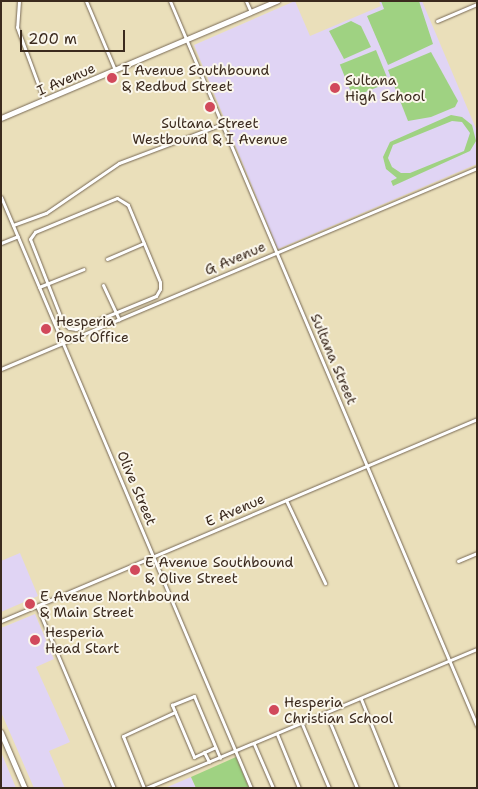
<!DOCTYPE html>
<style>
body{margin:0}
#map{position:relative;width:478px;height:789px;overflow:hidden;background:#eadfba;font-family:"Shantell Sans",sans-serif}
div>[style]{position:absolute}
[style*='--x']{left:calc(var(--x)*1px);top:calc(var(--y)*1px);width:calc(var(--w)*1px);rotate:calc(var(--a)*1deg)}
.built>*{inset:0;background:#e0d4f4}
.green>*{inset:0;background:#9fd282;transform-origin:0 0}
.roads{filter:drop-shadow(0 0 1px #786955) drop-shadow(0 0 1px #786955)}
.minor>*{height:3px;margin:-1.5px;padding:0 1.5px;transform-origin:1.5px;border-radius:1.5px;background:#fff}
.major>*{height:4.5px;margin:-2.25px;padding:0 2.25px;transform-origin:2.25px;border-radius:2.25px;background:#fff}
.dots>*{width:14px;height:14px;translate:-50% -50%;box-sizing:border-box;border:2px solid #fbf7ec;border-radius:50%}
span{translate:-50% -50%;white-space:nowrap;text-align:center;line-height:1.15;-webkit-text-stroke:4px #fbf7ec;paint-order:stroke}
.poi-label{font-size:14px;color:#3b2a1e}
.left{translate:0 -50%;text-align:left}
.street-label{font-size:14px;color:#3b2a1e}
.frame{position:absolute;inset:0;border:2px solid #3b2a1e;pointer-events:none}
.scale{position:absolute;left:20px;top:30px;width:105px;height:22px;box-sizing:border-box;border:2px solid #3b2a1e;border-top:0;padding-left:6px;font-size:15px;line-height:18px;white-space:nowrap;color:#3b2a1e;-webkit-text-stroke:4px #fbf7ec;paint-order:stroke}
</style>
<div id="map">
<div class="built">
<i style="clip-path:polygon(295px 1px,310px 36px,381px 6px,379px 1px,422px 1px,477px 131px,477px 164px,278px 249px,194px 45px)"></i>
<i style="clip-path:polygon(20px 553px,38px 596px,1px 612px,1px 561px)"></i>
<i style="clip-path:polygon(35px 614px,54px 659px,36px 667px,70px 742px,49px 751px,65px 788px,34px 788px,1px 712px,1px 628px)"></i>
<i style="clip-path:polygon(1px 752px,16px 788px,1px 788px)"></i>
<i style="clip-path:polygon(191px 777px,196px 788px,165px 788px)"></i>
</div>
<div class="green">
<i style="clip-path:polygon(381px 1px,419px 1px,433px 44px,388px 65px,367px 16px,384px 9px)"></i>
<i style="clip-path:polygon(351px 21px,361px 26px,371px 47px,344px 59px,329px 31px)"></i>
<i style="left:376px;top:50px;width:35px;height:39px;rotate:68deg"></i>
<i style="clip-path:polygon(431px 52px,458px 101px,455px 107px,431px 117px,408px 121px,388px 70px)"></i>
<i style="clip-path:polygon(evenodd,451px 115px,462px 117px,472px 125px,476px 141px,470px 151px,393px 186px,391px 181px,397px 178px,386px 169px,383px 157px,390px 142px,451px 115px,452px 121px,462px 122px,470px 133px,464px 151px,410px 173px,401px 173px,392px 167px,388px 158px,393px 145px,452px 121px)"></i>
<i style="clip-path:polygon(236px 757px,249px 788px,196px 788px,191px 777px)"></i>
</div>
<div class="roads">
<div class="minor">
<i style="--x:19;--y:1;--w:26;--a:94"></i>
<i style="--x:17;--y:27;--w:78;--a:69.7"></i>
<i style="--x:86;--y:1;--w:75;--a:67.2"></i>
<i style="--x:170;--y:1;--w:787;--a:67.05"></i>
<i style="--x:246;--y:1;--w:12;--a:66"></i>
<i style="--x:437;--y:21;--w:43;--a:-23"></i>
<i style="--x:1;--y:197;--w:642;--a:67.07"></i>
<i style="--x:117;--y:198;--w:13;--a:32"></i>
<i style="--x:128;--y:205;--w:83;--a:67.4"></i>
<i style="--x:160;--y:282;--w:7;--a:90"></i>
<i style="--x:160;--y:289;--w:8;--a:120"></i>
<i style="--x:156;--y:296;--w:87;--a:157.6"></i>
<i style="--x:76;--y:329;--w:7;--a:-172"></i>
<i style="--x:69;--y:328;--w:8;--a:-140"></i>
<i style="--x:63;--y:323;--w:90;--a:-111.4"></i>
<i style="--x:30;--y:239;--w:9;--a:-54"></i>
<i style="--x:35;--y:232;--w:89;--a:-22.5"></i>
<i style="--x:13;--y:225;--w:35;--a:-20"></i>
<i style="--x:46;--y:213;--w:88;--a:-34.4"></i>
<i style="--x:119;--y:163;--w:110;--a:-20.7"></i>
<i style="--x:1;--y:243;--w:18;--a:-22"></i>
<i style="--x:107;--y:259;--w:40;--a:-23.4"></i>
<i style="--x:103;--y:285;--w:38;--a:65"></i>
<i style="--x:39;--y:287;--w:48;--a:-21.8"></i>
<i style="--x:1;--y:369;--w:517;--a:-22.89"></i>
<i style="--x:286;--y:500;--w:92;--a:64.8"></i>
<i style="--x:458;--y:561;--w:21;--a:-23"></i>
<i style="--x:37;--y:606;--w:198;--a:67.1"></i>
<i style="--x:1;--y:621;--w:517;--a:-22.99"></i>
<i style="--x:361;--y:699;--w:96;--a:68"></i>
<i style="--x:175;--y:712;--w:49;--a:67.1"></i>
<i style="--x:194;--y:757;--w:23;--a:-25"></i>
<i style="--x:326;--y:713;--w:81;--a:67.5"></i>
<i style="--x:302;--y:724;--w:69;--a:67.1"></i>
<i style="--x:277;--y:734;--w:58;--a:67.8"></i>
<i style="--x:254;--y:744;--w:48;--a:66.6"></i>
<i style="--x:204;--y:752;--w:11;--a:63"></i>
<i style="--x:144;--y:788;--w:56;--a:-112"></i>
<i style="--x:123;--y:736;--w:57;--a:-24.8"></i>
<i style="--x:175;--y:712;--w:8;--a:-113"></i>
<i style="--x:172;--y:705;--w:24;--a:-22"></i>
<i style="--x:194;--y:696;--w:67;--a:67.2"></i>
<i style="--x:146;--y:788;--w:359;--a:-22.8"></i>
</div>
<div class="major">
<i style="--x:1;--y:118;--w:300;--a:-23"></i>
<i style="--x:1;--y:732;--w:61;--a:66.8"></i>
</div>
</div>
<div class="dots">
<i style="left:112px;top:78px;background:#d1495b"></i>
<i style="left:335px;top:88px;background:#d1495b"></i>
<i style="left:210px;top:107px;background:#d1495b"></i>
<i style="left:46px;top:329px;background:#d1495b"></i>
<i style="left:135px;top:570px;background:#d1495b"></i>
<i style="left:30px;top:604px;background:#d1495b"></i>
<i style="left:35px;top:640px;background:#d1495b"></i>
<i style="left:274px;top:710px;background:#d1495b"></i>
</div>
<div class="poi-label">
<span class="left" style="left:122px;top:78px">I Avenue Southbound<br>&amp; Redbud Street</span>
<span class="left" style="left:345px;top:88px">Sultana<br>High School</span>
<span style="left:210px;top:131px">Sultana Street<br>Westbound &amp; I Avenue</span>
<span class="left" style="left:56px;top:329px">Hesperia<br>Post Office</span>
<span class="left" style="left:145px;top:570px">E Avenue Southbound<br>&amp; Olive Street</span>
<span class="left" style="left:40px;top:604px">E Avenue Northbound<br>&amp; Main Street</span>
<span class="left" style="left:45px;top:640px">Hesperia<br>Head Start</span>
<span class="left" style="left:284px;top:710px">Hesperia<br>Christian School</span>
</div>
<div class="street-label">
<span style="left:66px;top:79px;rotate:-23deg">I Avenue</span>
<span style="left:235px;top:258px;rotate:-23deg">G Avenue</span>
<span style="left:334px;top:359px;rotate:67deg">Sultana Street</span>
<span style="left:137px;top:488px;rotate:67deg">Olive Street</span>
<span style="left:235px;top:510px;rotate:-23deg">E Avenue</span>
</div>
<div class="frame"></div>
<div class="scale">200 m</div>
</div>
